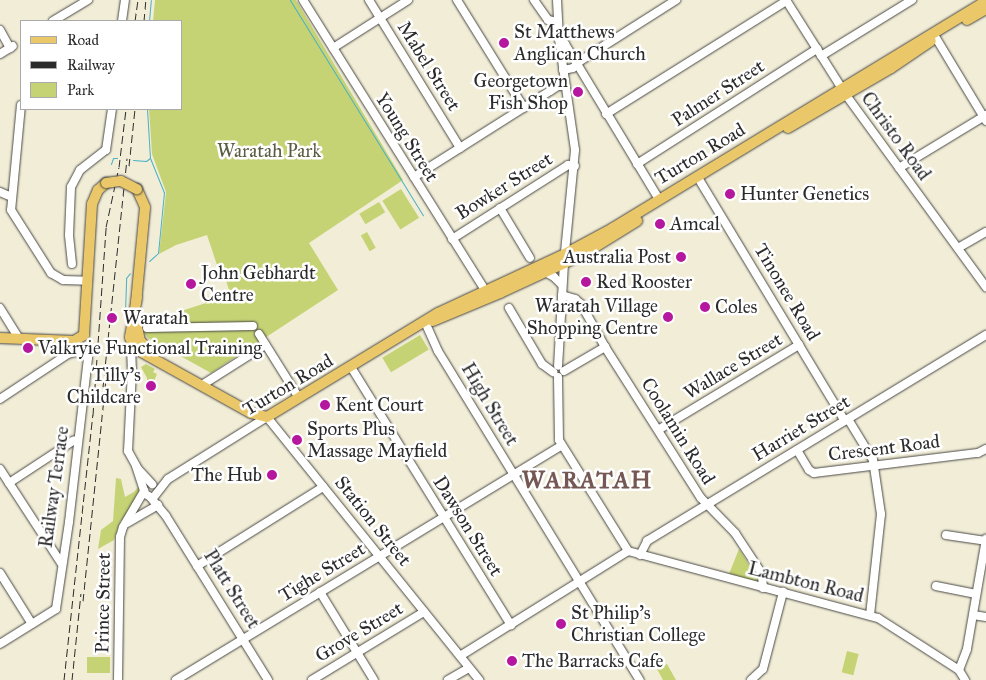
<!DOCTYPE html>
<meta charset="utf-8">
<style>
body{margin:0}
#map{position:relative;width:986px;height:680px;overflow:hidden;background:#f1edd7;font-family:"IM FELL Great Primer",serif}
div>[style]{position:absolute}
[style*='--x']{left:calc(var(--x)*1px);top:calc(var(--y)*1px);width:calc(var(--w)*1px);rotate:calc(var(--a)*1deg)}
.green>*{inset:0;background:#c6d374;transform-origin:0 0}
.stream>*{height:1px;margin:-0.5px;padding:0 0.5px;transform-origin:0.5px;border-radius:0.5px;background:#48b0c7}
.roads{filter:drop-shadow(0 0 1px #494845) drop-shadow(0 0 1px #494845)}
.minor>*{height:8px;margin:-4px;padding:0 4px;transform-origin:4px;border-radius:4px;background:#fff}
.major>*{height:10px;margin:-5px;padding:0 5px;transform-origin:5px;border-radius:5px;background:#eac769}
.rail>*{height:1px;margin-top:-0.5px;transform-origin:0;background:repeating-linear-gradient(90deg,#2b2b2b 0 8px,transparent 0 12px)}
.bridges{filter:drop-shadow(0 0 1px #494845) drop-shadow(0 0 1px #494845)}
.major-bridge>*{height:10px;margin:-5px;padding:0 5px;transform-origin:5px;border-radius:5px;background:#eac769}
.dots>*{width:14px;height:14px;translate:-50% -50%;box-sizing:border-box;border:2px solid #fff;border-radius:50%}
span{translate:-50% -50%;white-space:nowrap;text-align:center;line-height:1.15;-webkit-text-stroke:5px #fff;paint-order:stroke}
.poi-label{font-size:19px;color:#2b2b2b}
.left{translate:0 -50%;text-align:left}
.right{translate:-100% -50%;text-align:right}
.street-label{font-size:19px;color:#2b2b2b}
.park-label{font-size:19px;color:#5a5d41}
.district-label{font-size:24px;color:#755753;font-weight:700;letter-spacing:1px}
.legend{position:absolute;left:20px;top:20px;width:162px;height:90px;box-sizing:border-box;background:#fff;border:1px solid #aaa;margin:0;padding:6px 9px;list-style:none;font-size:15px;color:#2b2b2b}
.legend li{display:flex;align-items:center;gap:10px;height:25px}
.legend b{width:25px;border:1px solid #aaa}
</style>
<div id="map">
<div class="green">
<i style="clip-path:polygon(155px 0,296px 0,403px 180px,309px 243px,338px 290px,211px 373px,148px 338px,143px 332px,144px 323px,206px 303px,204px 298px,229px 290px,221px 264px,217px 265px,207px 235px,176px 245px,159px 254px,166px 192px,152px 154px,149px 109px,181px 109px,181px 21px,153px 21px)"></i>
<i style="left:401px;top:189px;width:34px;height:22px;rotate:58deg"></i>
<i style="left:379px;top:202px;width:12px;height:23px;rotate:59deg"></i>
<i style="left:367px;top:232px;width:18px;height:7px;rotate:61deg"></i>
<i style="left:420px;top:335px;width:17px;height:44px;rotate:59deg"></i>
<i style="clip-path:polygon(146px 364px,155px 369px,153px 372px,157px 374px,150px 390px,147px 388px,147px 378px,141px 367px)"></i>
<i style="clip-path:polygon(116px 478px,121px 479px,125px 497px,134px 492px,141px 483px,139px 498px,120px 522px,114px 540px,98px 549px,101px 530px,113px 521px)"></i>
<i style="clip-path:polygon(739px 549px,760px 582px,729px 574px)"></i>
<i style="left:847px;top:651px;width:12px;height:22px;rotate:14deg"></i>
<i style="left:87px;top:657px;width:23px;height:16px"></i>
<i style="clip-path:polygon(667px 664px,676px 680px,663px 680px,657px 669px)"></i>
</div>
<div class="stream">
<i style="--x:290;--y:0;--w:253;--a:58.3"></i>
<i style="--x:149;--y:21;--w:21;--a:-85"></i>
<i style="--x:147;--y:109;--w:49;--a:86.5"></i>
<i style="--x:150;--y:158;--w:37;--a:68"></i>
<i style="--x:164;--y:192;--w:61;--a:95.6"></i>
<i style="--x:158;--y:253;--w:12;--a:138"></i>
<i style="--x:133;--y:160;--w:13;--a:4"></i>
<i style="--x:146;--y:161;--w:5;--a:-37"></i>
<i style="--x:111;--y:164;--w:6;--a:-72"></i>
<i style="--x:113;--y:158;--w:4;--a:0"></i>
<i style="--x:125;--y:312;--w:34;--a:-88"></i>
<i style="--x:126;--y:278;--w:6;--a:-51"></i>
</div>
<div class="roads">
<div class="minor">
<i style="--x:303;--y:0;--w:342;--a:57.9"></i>
<i style="--x:369;--y:0;--w:174;--a:58.4"></i>
<i style="--x:457;--y:0;--w:127;--a:58.2"></i>
<i style="--x:534;--y:0;--w:24;--a:55"></i>
<i style="--x:548;--y:20;--w:10;--a:11"></i>
<i style="--x:557;--y:0;--w:39;--a:87"></i>
<i style="--x:559;--y:39;--w:112;--a:81.8"></i>
<i style="--x:575;--y:150;--w:114;--a:95.6"></i>
<i style="--x:564;--y:263;--w:103;--a:93.3"></i>
<i style="--x:786;--y:0;--w:112;--a:57.7"></i>
<i style="--x:846;--y:95;--w:238;--a:53.9"></i>
<i style="--x:53;--y:21;--w:41;--a:-31"></i>
<i style="--x:122;--y:21;--w:21;--a:-82"></i>
<i style="--x:0;--y:30;--w:21;--a:61"></i>
<i style="--x:936;--y:38;--w:97;--a:58.9"></i>
<i style="--x:559;--y:39;--w:8;--a:40"></i>
<i style="--x:565;--y:44;--w:181;--a:58.8"></i>
<i style="--x:333;--y:48;--w:89;--a:-32.6"></i>
<i style="--x:0;--y:54;--w:15;--a:-32"></i>
<i style="--x:821;--y:56;--w:107;--a:-31.6"></i>
<i style="--x:563;--y:70;--w:10;--a:-11"></i>
<i style="--x:573;--y:68;--w:10;--a:-45"></i>
<i style="--x:580;--y:61;--w:114;--a:-32.4"></i>
<i style="--x:21;--y:105;--w:105;--a:95.4"></i>
<i style="--x:11;--y:210;--w:75;--a:57.6"></i>
<i style="--x:51;--y:273;--w:14;--a:30"></i>
<i style="--x:63;--y:280;--w:25;--a:2"></i>
<i style="--x:606;--y:114;--w:213;--a:-32.1"></i>
<i style="--x:637;--y:164;--w:214;--a:-32.6"></i>
<i style="--x:899;--y:168;--w:102;--a:-31.3"></i>
<i style="--x:414;--y:177;--w:161;--a:-32.3"></i>
<i style="--x:550;--y:91;--w:9;--a:-32"></i>
<i style="--x:558;--y:86;--w:7;--a:0"></i>
<i style="--x:700;--y:181;--w:280;--a:58.9"></i>
<i style="--x:0;--y:192;--w:13;--a:23"></i>
<i style="--x:500;--y:208;--w:58;--a:59"></i>
<i style="--x:452;--y:239;--w:138;--a:-32.5"></i>
<i style="--x:568;--y:165;--w:7;--a:8"></i>
<i style="--x:958;--y:248;--w:32;--a:-30"></i>
<i style="--x:72;--y:264;--w:29;--a:-96"></i>
<i style="--x:69;--y:235;--w:48;--a:-87.6"></i>
<i style="--x:71;--y:187;--w:19;--a:-62"></i>
<i style="--x:80;--y:170;--w:33;--a:-38"></i>
<i style="--x:106;--y:150;--w:41;--a:-81.7"></i>
<i style="--x:545;--y:272;--w:10;--a:29"></i>
<i style="--x:554;--y:277;--w:11;--a:45"></i>
<i style="--x:562;--y:295;--w:14;--a:17"></i>
<i style="--x:575;--y:299;--w:8;--a:40"></i>
<i style="--x:581;--y:304;--w:49;--a:60.8"></i>
<i style="--x:605;--y:347;--w:179;--a:57.6"></i>
<i style="--x:701;--y:498;--w:49;--a:45.8"></i>
<i style="--x:735;--y:533;--w:49;--a:56.6"></i>
<i style="--x:762;--y:574;--w:14;--a:86"></i>
<i style="--x:0;--y:308;--w:36;--a:58"></i>
<i style="--x:509;--y:308;--w:65;--a:59.5"></i>
<i style="--x:542;--y:364;--w:14;--a:36"></i>
<i style="--x:425;--y:322;--w:32;--a:66"></i>
<i style="--x:438;--y:351;--w:386;--a:58.5"></i>
<i style="--x:147;--y:328;--w:106;--a:-1.1"></i>
<i style="--x:259;--y:334;--w:75;--a:58"></i>
<i style="--x:131;--y:345;--w:25;--a:88"></i>
<i style="--x:132;--y:370;--w:81;--a:92.8"></i>
<i style="--x:128;--y:451;--w:21;--a:61"></i>
<i style="--x:138;--y:469;--w:21;--a:47"></i>
<i style="--x:351;--y:367;--w:304;--a:58.2"></i>
<i style="--x:564;--y:371;--w:48;--a:-30.3"></i>
<i style="--x:558;--y:377;--w:63;--a:89.1"></i>
<i style="--x:559;--y:440;--w:131;--a:58.1"></i>
<i style="--x:628;--y:551;--w:259;--a:15"></i>
<i style="--x:878;--y:618;--w:96;--a:32.7"></i>
<i style="--x:959;--y:670;--w:12;--a:59"></i>
<i style="--x:202;--y:385;--w:75;--a:-32.4"></i>
<i style="--x:0;--y:399;--w:82;--a:-33.5"></i>
<i style="--x:68;--y:354;--w:7;--a:-16"></i>
<i style="--x:75;--y:352;--w:11;--a:10"></i>
<i style="--x:86;--y:354;--w:4;--a:63"></i>
<i style="--x:88;--y:358;--w:165;--a:96.6"></i>
<i style="--x:69;--y:522;--w:88;--a:98.5"></i>
<i style="--x:56;--y:609;--w:66;--a:148"></i>
<i style="--x:848;--y:419;--w:48;--a:58.6"></i>
<i style="--x:873;--y:460;--w:55;--a:81.6"></i>
<i style="--x:881;--y:514;--w:102;--a:96.2"></i>
<i style="--x:658;--y:430;--w:165;--a:-31.1"></i>
<i style="--x:797;--y:450;--w:23;--a:59"></i>
<i style="--x:809;--y:470;--w:6;--a:31"></i>
<i style="--x:814;--y:473;--w:165;--a:-7"></i>
<i style="--x:978;--y:453;--w:9;--a:-27"></i>
<i style="--x:136;--y:466;--w:29;--a:72"></i>
<i style="--x:145;--y:494;--w:9;--a:27"></i>
<i style="--x:153;--y:498;--w:24;--a:-52"></i>
<i style="--x:168;--y:479;--w:117;--a:-32.1"></i>
<i style="--x:267;--y:417;--w:338;--a:51.1"></i>
<i style="--x:0;--y:469;--w:112;--a:57"></i>
<i style="--x:9;--y:483;--w:77;--a:-33.3"></i>
<i style="--x:73;--y:441;--w:5;--a:-11"></i>
<i style="--x:151;--y:498;--w:23;--a:50"></i>
<i style="--x:166;--y:516;--w:193;--a:58.1"></i>
<i style="--x:127;--y:523;--w:36;--a:-30"></i>
<i style="--x:946;--y:535;--w:40;--a:8.5"></i>
<i style="--x:640;--y:555;--w:16;--a:-63"></i>
<i style="--x:647;--y:541;--w:397;--a:-31.3"></i>
<i style="--x:197;--y:566;--w:149;--a:-32.1"></i>
<i style="--x:0;--y:573;--w:60;--a:57.9"></i>
<i style="--x:936;--y:586;--w:41;--a:11.3"></i>
<i style="--x:320;--y:592;--w:103;--a:58.5"></i>
<i style="--x:973;--y:615;--w:13;--a:9"></i>
<i style="--x:460;--y:656;--w:198;--a:-32"></i>
<i style="--x:959;--y:670;--w:22;--a:-69"></i>
<i style="--x:967;--y:649;--w:112;--a:-80.2"></i>
<i style="--x:118;--y:680;--w:143;--a:-89.2"></i>
<i style="--x:120;--y:537;--w:10;--a:-73"></i>
<i style="--x:123;--y:527;--w:42;--a:-59.7"></i>
<i style="--x:176;--y:680;--w:451;--a:-31.3"></i>
<i style="--x:312;--y:680;--w:131;--a:-31.3"></i>
<i style="--x:448;--y:680;--w:24;--a:-30"></i>
<i style="--x:751;--y:680;--w:16;--a:-43"></i>
<i style="--x:763;--y:669;--w:80;--a:-75.4"></i>
</div>
<div class="major">
<i style="--x:967;--y:20;--w:22;--a:-30"></i>
<i style="--x:788;--y:128;--w:119;--a:-30.2"></i>
<i style="--x:891;--y:68;--w:48;--a:-34"></i>
<i style="--x:137;--y:297;--w:41;--a:99.9"></i>
<i style="--x:130;--y:337;--w:12;--a:70"></i>
<i style="--x:134;--y:348;--w:134;--a:29.1"></i>
<i style="--x:251;--y:413;--w:16;--a:14"></i>
<i style="--x:267;--y:417;--w:200;--a:-31.3"></i>
<i style="--x:438;--y:313;--w:140;--a:-24.9"></i>
<i style="--x:565;--y:254;--w:55;--a:-28.4"></i>
<i style="--x:613;--y:228;--w:437;--a:-31.3"></i>
<i style="--x:136;--y:303;--w:96;--a:-84.6"></i>
<i style="--x:145;--y:207;--w:20;--a:-114"></i>
<i style="--x:433;--y:321;--w:73;--a:-22.7"></i>
<i style="--x:500;--y:293;--w:90;--a:-24.9"></i>
<i style="--x:582;--y:255;--w:65;--a:-31.7"></i>
<i style="--x:136;--y:322;--w:19;--a:78"></i>
<i style="--x:140;--y:341;--w:18;--a:43"></i>
<i style="--x:0;--y:338;--w:74;--a:2.3"></i>
<i style="--x:74;--y:341;--w:12;--a:-31"></i>
<i style="--x:84;--y:335;--w:131;--a:-86.5"></i>
<i style="--x:92;--y:204;--w:15;--a:-67"></i>
<i style="--x:98;--y:190;--w:11;--a:-41"></i>
</div>
</div>
<div class="rail">
<i style="--x:135;--y:21;--w:21;--a:-82"></i>
<i style="--x:144;--y:21;--w:21;--a:-85"></i>
<i style="--x:129;--y:166;--w:57;--a:-84"></i>
<i style="--x:103;--y:387;--w:230;--a:-84"></i>
<i style="--x:83;--y:601;--w:222;--a:-84.1"></i>
<i style="--x:64;--y:680;--w:267;--a:-83.8"></i>
<i style="--x:93;--y:415;--w:188;--a:-86"></i>
<i style="--x:106;--y:227;--w:61;--a:-77.8"></i>
<i style="--x:119;--y:167;--w:58;--a:-83.1"></i>
<i style="--x:72;--y:680;--w:87;--a:-84.1"></i>
</div>
<div class="bridges">
<div class="major-bridge">
<i style="--x:106;--y:183;--w:15;--a:-8"></i>
<i style="--x:121;--y:181;--w:18;--a:27"></i>
</div>
</div>
<div class="dots">
<i style="left:504px;top:43px;background:#b5179e"></i>
<i style="left:578px;top:92px;background:#b5179e"></i>
<i style="left:730px;top:194px;background:#b5179e"></i>
<i style="left:660px;top:224px;background:#b5179e"></i>
<i style="left:681px;top:257px;background:#b5179e"></i>
<i style="left:586px;top:282px;background:#b5179e"></i>
<i style="left:191px;top:284px;background:#b5179e"></i>
<i style="left:705px;top:307px;background:#b5179e"></i>
<i style="left:668px;top:317px;background:#b5179e"></i>
<i style="left:112px;top:318px;background:#b5179e"></i>
<i style="left:28px;top:348px;background:#b5179e"></i>
<i style="left:151px;top:386px;background:#b5179e"></i>
<i style="left:325px;top:405px;background:#b5179e"></i>
<i style="left:297px;top:440px;background:#b5179e"></i>
<i style="left:272px;top:475px;background:#b5179e"></i>
<i style="left:561px;top:624px;background:#b5179e"></i>
<i style="left:512px;top:661px;background:#b5179e"></i>
</div>
<div class="poi-label">
<span class="left" style="left:514px;top:43px">St Matthews<br>Anglican Church</span>
<span class="right" style="left:568px;top:92px">Georgetown<br>Fish Shop</span>
<span class="left" style="left:740px;top:194px">Hunter Genetics</span>
<span class="left" style="left:670px;top:224px">Amcal</span>
<span class="right" style="left:671px;top:257px">Australia Post</span>
<span class="left" style="left:201px;top:284px">John Gebhardt<br>Centre</span>
<span class="left" style="left:596px;top:282px">Red Rooster</span>
<span class="right" style="left:658px;top:317px">Waratah Village<br>Shopping Centre</span>
<span class="left" style="left:715px;top:307px">Coles</span>
<span class="left" style="left:123px;top:318px">Waratah</span>
<span class="left" style="left:38px;top:348px">Valkryie Functional Training</span>
<span class="right" style="left:141px;top:386px">Tilly’s<br>Childcare</span>
<span class="left" style="left:335px;top:405px">Kent Court</span>
<span class="left" style="left:307px;top:440px">Sports Plus<br>Massage Mayfield</span>
<span class="right" style="left:262px;top:475px">The Hub</span>
<span class="left" style="left:571px;top:624px">St Philip’s<br>Christian College</span>
<span class="left" style="left:522px;top:661px">The Barracks Cafe</span>
</div>
<div class="street-label">
<span style="left:429px;top:66px;rotate:58deg">Mabel Street</span>
<span style="left:718px;top:93px;rotate:-33deg">Palmer Street</span>
<span style="left:896px;top:136px;rotate:54deg">Christo Road</span>
<span style="left:407px;top:137px;rotate:58deg">Young Street</span>
<span style="left:700px;top:154px;rotate:-31deg">Turton Road</span>
<span style="left:504px;top:186px;rotate:-32deg">Bowker Street</span>
<span style="left:787px;top:292px;rotate:59deg">Tinonee Road</span>
<span style="left:733px;top:366px;rotate:-31deg">Wallace Street</span>
<span style="left:288px;top:385px;rotate:-31deg">Turton Road</span>
<span style="left:490px;top:404px;rotate:59deg">High Street</span>
<span style="left:801px;top:428px;rotate:-31deg">Harriet Street</span>
<span style="left:678px;top:431px;rotate:58deg">Coolamin Road</span>
<span style="left:884px;top:448px;rotate:-7deg">Crescent Road</span>
<span style="left:54px;top:487px;rotate:-82deg">Railway Terrace</span>
<span style="left:373px;top:521px;rotate:51deg">Station Street</span>
<span style="left:468px;top:526px;rotate:58deg">Dawson Street</span>
<span style="left:322px;top:572px;rotate:-31deg">Tighe Street</span>
<span style="left:806px;top:582px;rotate:14deg">Lambton Road</span>
<span style="left:232px;top:589px;rotate:58deg">Platt Street</span>
<span style="left:103px;top:603px;rotate:-89deg">Prince Street</span>
<span style="left:359px;top:632px;rotate:-31deg">Grove Street</span>
</div>
<div class="park-label">
<span style="left:269px;top:151px">Waratah Park</span>
</div>
<div class="district-label">
<span style="left:587px;top:481px">WARATAH</span>
</div>
<ul class="legend">
<li><b style="height:6px;background:#eac769"></b>Road</li>
<li><b style="height:6px;background:#2b2b2b"></b>Railway</li>
<li><b style="height:14px;background:#c6d374"></b>Park</li>
</ul>
</div>
